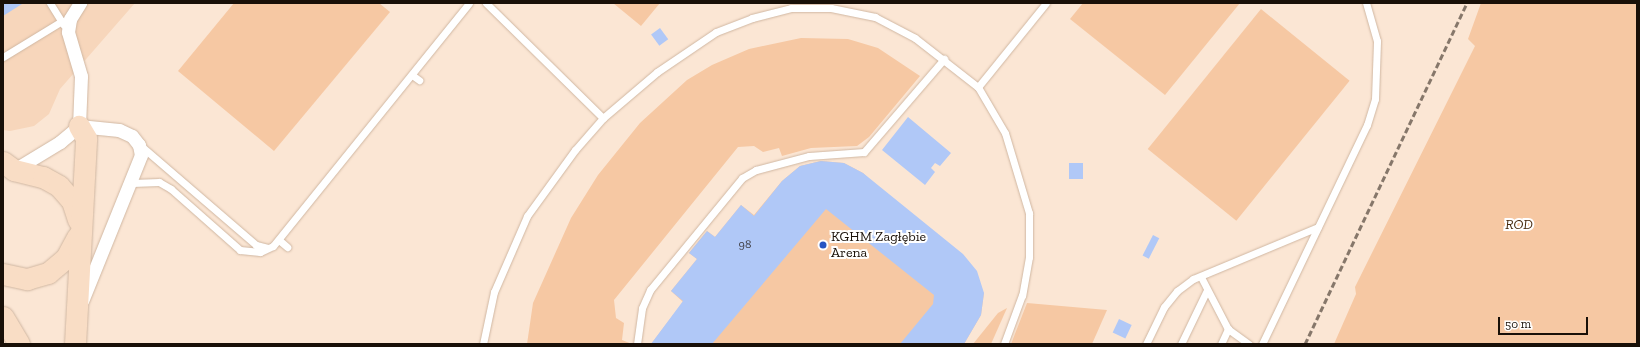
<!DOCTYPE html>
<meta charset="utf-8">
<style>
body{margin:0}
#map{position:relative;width:1640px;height:347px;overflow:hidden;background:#fbe6d4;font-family:"Zilla Slab",serif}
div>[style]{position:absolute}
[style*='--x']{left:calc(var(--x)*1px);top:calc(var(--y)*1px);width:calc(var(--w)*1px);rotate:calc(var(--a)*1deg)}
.built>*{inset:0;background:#f7d6bb}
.green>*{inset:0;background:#f6c8a3;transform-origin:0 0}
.building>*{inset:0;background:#b0c8f7;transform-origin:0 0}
.roads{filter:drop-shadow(0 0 1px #d0b7a2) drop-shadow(0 0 1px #d0b7a2)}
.lane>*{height:7px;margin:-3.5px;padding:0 3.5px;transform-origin:3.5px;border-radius:3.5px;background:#fff}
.street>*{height:13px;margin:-6.5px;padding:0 6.5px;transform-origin:6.5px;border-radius:6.5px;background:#fff}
.primary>*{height:21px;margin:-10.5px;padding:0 10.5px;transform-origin:10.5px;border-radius:10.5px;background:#f9ddc5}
.rail>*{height:3px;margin-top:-1.5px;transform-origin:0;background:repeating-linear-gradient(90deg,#86776a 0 6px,transparent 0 9px)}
.dots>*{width:11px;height:11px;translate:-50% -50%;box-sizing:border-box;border:2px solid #fff;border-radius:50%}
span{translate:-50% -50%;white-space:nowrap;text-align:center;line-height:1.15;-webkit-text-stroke:4px #fff;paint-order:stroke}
.number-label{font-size:12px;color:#3f3e44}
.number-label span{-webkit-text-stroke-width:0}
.park-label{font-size:14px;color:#402306;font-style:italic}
.poi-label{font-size:14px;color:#191008}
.left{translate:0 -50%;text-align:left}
.frame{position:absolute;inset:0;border:4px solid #191008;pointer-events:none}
.scale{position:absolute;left:1498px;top:317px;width:90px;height:18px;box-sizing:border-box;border:2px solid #191008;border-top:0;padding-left:5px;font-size:12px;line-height:14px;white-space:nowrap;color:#191008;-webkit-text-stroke:3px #fff;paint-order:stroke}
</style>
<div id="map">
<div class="built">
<i style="clip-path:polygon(3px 3px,135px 3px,60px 89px,49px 114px,34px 126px,10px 131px,3px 130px)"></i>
</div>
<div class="green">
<i style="clip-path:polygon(234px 3px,379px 3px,390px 12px,274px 151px,178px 71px)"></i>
<i style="clip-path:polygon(613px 3px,660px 3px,641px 26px)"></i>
<i style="clip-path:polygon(1083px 3px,1240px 3px,1165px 95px,1070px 19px)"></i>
<i style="clip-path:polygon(1481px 3px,1637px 3px,1637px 344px,1334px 344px,1356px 294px,1355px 287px,1475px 46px,1468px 39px)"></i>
<i style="left:1261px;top:9px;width:114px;height:180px;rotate:39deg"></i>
<i style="clip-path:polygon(801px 38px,848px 39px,878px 48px,920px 76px,869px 137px,857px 146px,811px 148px,782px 156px,779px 148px,763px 152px,754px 146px,738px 147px,614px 300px,616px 318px,624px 323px,622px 340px,632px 344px,527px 344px,533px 303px,571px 218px,598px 175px,640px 123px,687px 80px,712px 65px,749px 49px)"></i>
<i style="clip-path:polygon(821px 161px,844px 163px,863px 173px,984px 293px,981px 315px,964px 344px,651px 344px,683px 302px,671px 291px,697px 259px,689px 253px,707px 231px,715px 237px,741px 205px,754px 215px,782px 181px,800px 166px)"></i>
<i style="clip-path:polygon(1027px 303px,1107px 310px,1092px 344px,1011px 344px)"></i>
<i style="clip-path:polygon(1007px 308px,991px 344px,973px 344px,998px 313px)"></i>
</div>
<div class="building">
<i style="clip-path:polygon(3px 3px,21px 3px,22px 4px,3px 16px)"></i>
<i style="left:660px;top:28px;width:14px;height:11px;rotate:54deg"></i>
<i style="clip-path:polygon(908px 117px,951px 153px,940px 166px,935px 163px,931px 168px,935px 172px,925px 185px,882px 150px)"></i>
<i style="clip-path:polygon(821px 161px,844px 163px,863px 173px,963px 254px,977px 271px,984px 293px,981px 315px,964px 344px,900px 344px,933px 304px,934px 295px,826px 209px,712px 344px,651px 344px,683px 301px,671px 291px,697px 259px,689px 253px,707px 231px,715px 237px,741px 205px,754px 216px,782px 181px,800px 166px)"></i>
<i style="left:1069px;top:163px;width:14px;height:16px"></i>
<i style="left:1153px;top:235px;width:7px;height:23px;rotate:27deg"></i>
<i style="left:1119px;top:319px;width:14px;height:15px;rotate:25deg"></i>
</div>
<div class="roads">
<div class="lane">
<i style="--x:50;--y:3;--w:26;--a:58"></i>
<i style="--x:486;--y:3;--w:164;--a:44.5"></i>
<i style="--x:3;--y:57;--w:69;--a:-31.4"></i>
<i style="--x:412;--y:75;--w:9;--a:36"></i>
<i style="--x:978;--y:87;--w:108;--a:-51"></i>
<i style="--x:141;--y:146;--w:152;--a:40.7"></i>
<i style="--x:256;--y:245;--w:12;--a:14"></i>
<i style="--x:132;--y:183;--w:27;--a:-2"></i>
<i style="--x:159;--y:182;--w:14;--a:30"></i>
<i style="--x:171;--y:189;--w:92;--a:41.5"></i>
<i style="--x:240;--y:250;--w:20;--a:6"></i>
<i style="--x:260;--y:252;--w:14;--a:-25"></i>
<i style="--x:273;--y:246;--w:312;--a:-51.1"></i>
<i style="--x:279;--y:240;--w:11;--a:41"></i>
<i style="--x:1201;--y:277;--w:59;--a:62.6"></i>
<i style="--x:1228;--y:329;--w:26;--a:36"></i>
<i style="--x:483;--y:344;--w:53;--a:-78.1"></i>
<i style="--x:494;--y:292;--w:83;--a:-66.5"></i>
<i style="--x:527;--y:216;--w:82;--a:-54"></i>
<i style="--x:575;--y:150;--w:43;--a:-48.8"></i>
<i style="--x:603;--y:118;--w:71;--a:-40.4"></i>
<i style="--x:657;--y:72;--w:71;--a:-34.1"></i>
<i style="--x:716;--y:32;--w:39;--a:-21"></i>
<i style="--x:752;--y:18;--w:40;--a:-14.4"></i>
<i style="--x:791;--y:8;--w:40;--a:0"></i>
<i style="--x:831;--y:8;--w:45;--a:11.6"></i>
<i style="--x:875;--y:17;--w:45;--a:27.7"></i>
<i style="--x:915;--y:38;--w:80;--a:37.9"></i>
<i style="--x:978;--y:87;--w:53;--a:59.6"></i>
<i style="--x:1005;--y:133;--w:84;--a:73.3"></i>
<i style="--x:1029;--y:213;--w:44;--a:90"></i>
<i style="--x:1029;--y:257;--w:39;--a:100"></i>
<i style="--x:1022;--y:295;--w:52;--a:110.2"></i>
<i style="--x:637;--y:344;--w:36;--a:-82"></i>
<i style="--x:642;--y:308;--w:20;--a:-66"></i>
<i style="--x:650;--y:290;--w:145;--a:-50.6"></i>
<i style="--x:742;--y:178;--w:16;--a:-30"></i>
<i style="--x:756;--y:170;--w:55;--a:-14.8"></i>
<i style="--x:809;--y:156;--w:55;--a:-4.2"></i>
<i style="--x:864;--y:152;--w:123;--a:-49.3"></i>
<i style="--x:1146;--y:344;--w:41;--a:-64.1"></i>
<i style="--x:1164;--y:307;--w:21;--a:-51"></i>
<i style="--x:1177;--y:291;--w:20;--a:-37"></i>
<i style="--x:1193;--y:279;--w:135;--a:-22.6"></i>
<i style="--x:1181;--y:344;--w:58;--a:-64.3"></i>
<i style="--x:1221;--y:344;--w:17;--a:-65"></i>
<i style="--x:1262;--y:344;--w:243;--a:-64.4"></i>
<i style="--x:1367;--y:125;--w:27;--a:-73"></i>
<i style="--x:1375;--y:99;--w:58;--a:-88"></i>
<i style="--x:1377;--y:41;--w:40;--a:-106"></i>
</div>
<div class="street">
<i style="--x:79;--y:126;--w:40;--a:5.7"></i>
<i style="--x:119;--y:130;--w:14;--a:25"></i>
<i style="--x:132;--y:136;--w:11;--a:52"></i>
<i style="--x:139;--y:145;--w:10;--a:79"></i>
<i style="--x:141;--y:155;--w:157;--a:112"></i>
<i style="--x:14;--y:170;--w:54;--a:-31.3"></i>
<i style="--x:60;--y:142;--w:25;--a:-40"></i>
<i style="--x:79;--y:126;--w:50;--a:-87.7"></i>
<i style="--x:81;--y:76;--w:46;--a:-106.5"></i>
<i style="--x:68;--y:32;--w:13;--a:-81"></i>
<i style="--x:70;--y:19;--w:19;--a:-58"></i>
</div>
<div class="primary">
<i style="--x:3;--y:162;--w:14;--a:36"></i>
<i style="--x:14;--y:170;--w:30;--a:14"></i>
<i style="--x:43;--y:177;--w:18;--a:29"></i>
<i style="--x:59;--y:186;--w:20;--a:49"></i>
<i style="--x:72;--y:201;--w:20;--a:72"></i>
<i style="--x:3;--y:274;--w:25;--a:12"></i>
<i style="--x:27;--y:279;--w:22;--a:-16"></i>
<i style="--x:48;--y:273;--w:23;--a:-40"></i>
<i style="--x:66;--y:258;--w:24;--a:-62"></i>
<i style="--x:3;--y:317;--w:31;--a:59"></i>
<i style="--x:75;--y:344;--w:206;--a:-86.9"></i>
<i style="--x:86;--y:138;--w:14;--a:-120"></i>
</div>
</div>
<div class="rail">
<i style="--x:1305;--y:344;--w:378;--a:-64.6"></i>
</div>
<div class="dots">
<i style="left:823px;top:245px;background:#2655c3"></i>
</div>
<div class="number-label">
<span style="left:745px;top:245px">98</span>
</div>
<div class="park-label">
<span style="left:1519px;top:225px">ROD</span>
</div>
<div class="poi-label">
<span class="left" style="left:831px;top:245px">KGHM Zagłębie<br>Arena</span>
</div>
<div class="frame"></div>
<div class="scale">50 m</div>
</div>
